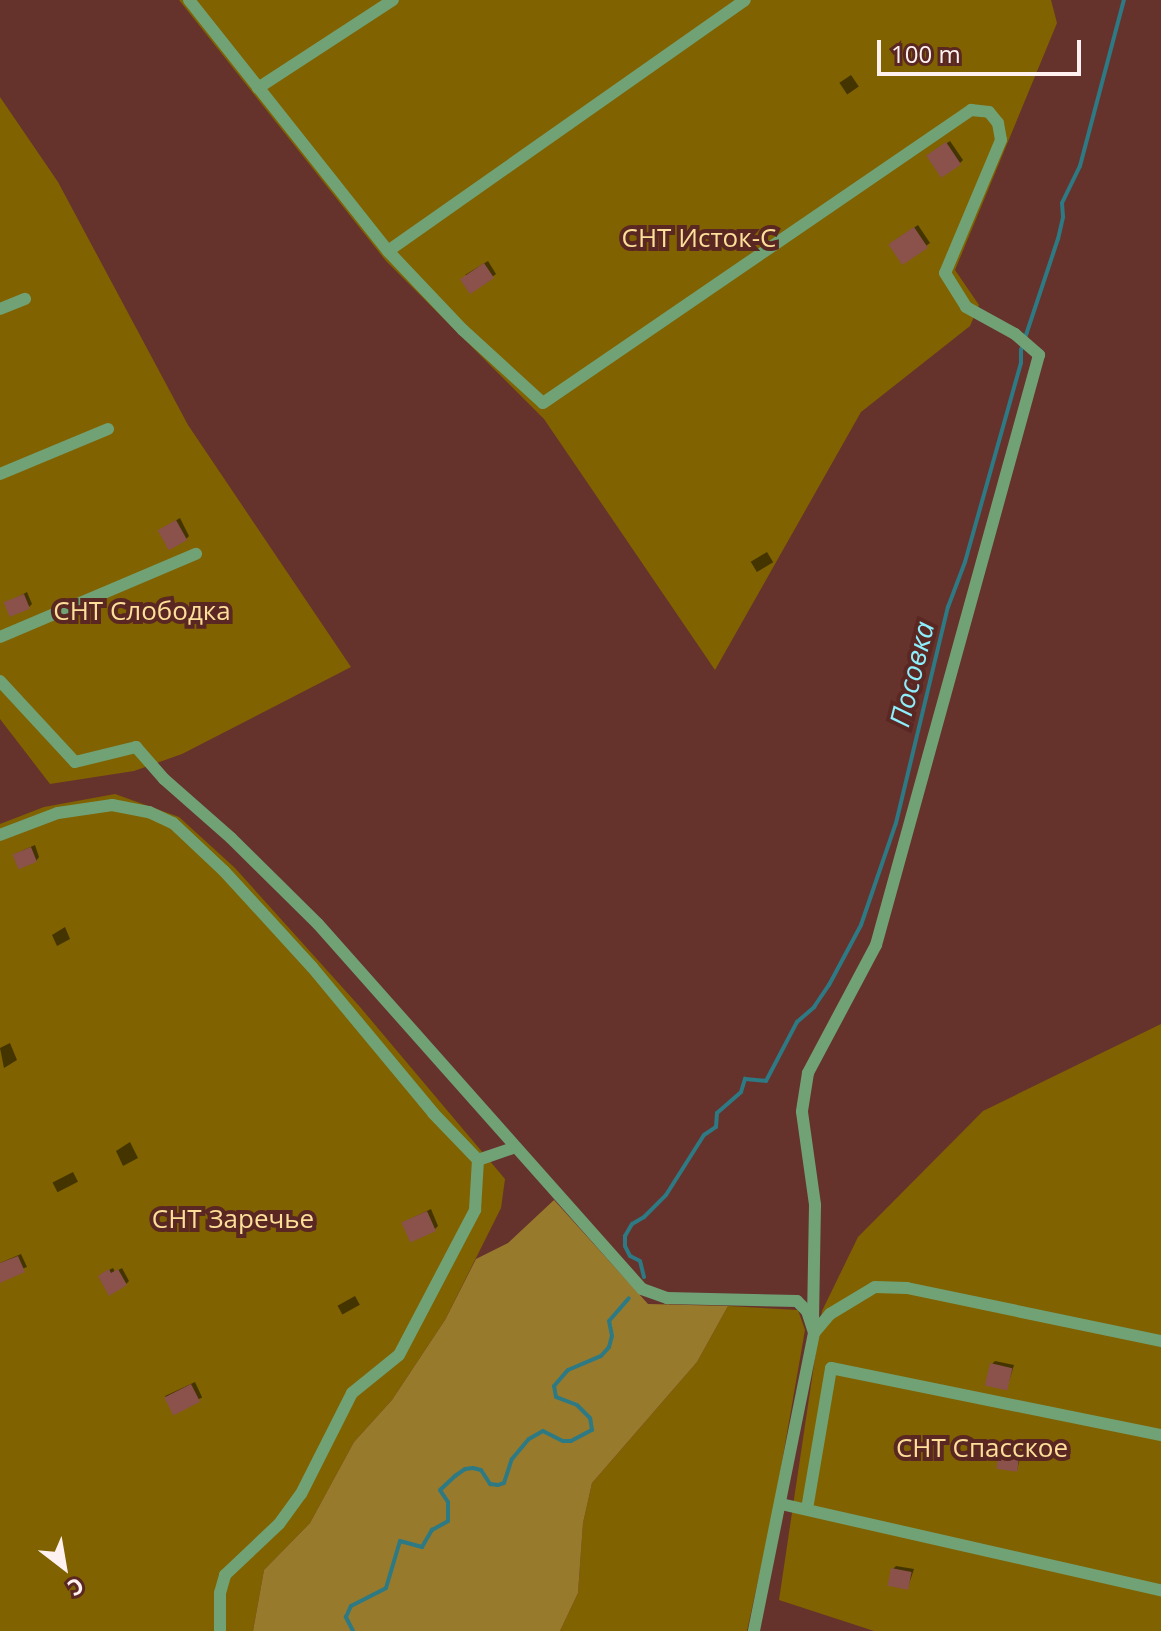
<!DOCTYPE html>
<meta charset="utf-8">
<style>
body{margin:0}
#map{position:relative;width:1161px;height:1631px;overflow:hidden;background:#66322c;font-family:"Open Sans",sans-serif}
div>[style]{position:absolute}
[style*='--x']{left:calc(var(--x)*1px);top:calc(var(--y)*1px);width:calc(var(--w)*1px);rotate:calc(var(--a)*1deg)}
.green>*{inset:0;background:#806200}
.forest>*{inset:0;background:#987a2d}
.shadow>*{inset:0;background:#0007;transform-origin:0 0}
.stream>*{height:4px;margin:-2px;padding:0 2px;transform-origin:2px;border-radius:2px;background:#2d7a84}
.building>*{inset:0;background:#8a524b;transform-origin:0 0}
.minor>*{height:12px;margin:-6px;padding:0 6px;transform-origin:6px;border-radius:6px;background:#70a276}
span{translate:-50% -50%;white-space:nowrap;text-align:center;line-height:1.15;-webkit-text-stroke:8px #5a2722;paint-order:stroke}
.park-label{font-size:26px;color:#fcdf99}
.water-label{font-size:28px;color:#8deefc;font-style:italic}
.north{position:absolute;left:24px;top:1527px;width:80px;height:80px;-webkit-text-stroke:6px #5a2722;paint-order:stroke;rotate:149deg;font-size:22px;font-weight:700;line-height:32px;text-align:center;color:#fff1ef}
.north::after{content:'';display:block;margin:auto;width:28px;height:36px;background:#fff1ef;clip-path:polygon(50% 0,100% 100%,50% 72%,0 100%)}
.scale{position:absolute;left:877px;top:40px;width:204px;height:36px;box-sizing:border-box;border:4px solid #fff1ef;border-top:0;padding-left:10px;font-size:24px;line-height:28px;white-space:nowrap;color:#fff1ef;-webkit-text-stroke:6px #5a2722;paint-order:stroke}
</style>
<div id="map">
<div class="green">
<i style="clip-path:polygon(179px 0,1051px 0,1057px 23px,955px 270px,979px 305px,970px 326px,861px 412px,715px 670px,544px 419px,386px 261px)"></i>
<i style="clip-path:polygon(0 97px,58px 182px,188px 425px,351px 667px,182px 754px,134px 771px,50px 784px,0 719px)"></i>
<i style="clip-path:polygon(115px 794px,179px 817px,235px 868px,360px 1007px,505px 1179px,501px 1208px,445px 1320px,392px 1400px,354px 1442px,310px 1523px,264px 1570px,253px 1631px,0 1631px,0 824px,44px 807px)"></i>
<i style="clip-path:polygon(1161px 1024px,1161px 1631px,874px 1631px,779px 1600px,822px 1311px,858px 1237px,983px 1111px)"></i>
<i style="clip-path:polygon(728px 1306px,798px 1310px,805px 1330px,775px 1502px,747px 1631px,560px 1631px,578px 1593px,583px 1523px,592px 1483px,697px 1362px)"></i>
</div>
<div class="forest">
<i style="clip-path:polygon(554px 1200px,648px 1304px,728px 1306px,697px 1362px,592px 1483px,583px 1523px,578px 1593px,560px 1631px,253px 1631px,264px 1570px,310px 1523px,354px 1442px,392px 1400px,445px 1320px,476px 1259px,508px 1243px)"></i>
</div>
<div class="shadow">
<i style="left:851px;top:75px;width:14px;height:14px;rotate:56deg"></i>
<i style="clip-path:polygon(950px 141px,963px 160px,960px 163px,932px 153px)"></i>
<i style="clip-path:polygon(918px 225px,930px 243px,903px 262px,894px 241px)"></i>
<i style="clip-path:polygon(488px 261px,496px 274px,492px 277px,465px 275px)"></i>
<i style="clip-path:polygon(180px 518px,189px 536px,186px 539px,160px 530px)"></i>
<i style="left:767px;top:552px;width:12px;height:19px;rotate:59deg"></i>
<i style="clip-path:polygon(27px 592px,32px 604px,29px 607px,7px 603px)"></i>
<i style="clip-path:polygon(35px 845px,39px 857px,36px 861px,15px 854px)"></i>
<i style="clip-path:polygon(65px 927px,70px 939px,57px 946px,52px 935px)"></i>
<i style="clip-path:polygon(10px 1043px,17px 1060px,4px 1068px,0 1048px)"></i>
<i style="clip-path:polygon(130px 1142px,138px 1158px,123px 1166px,116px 1151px)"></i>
<i style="left:73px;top:1172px;width:11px;height:23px;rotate:63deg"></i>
<i style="clip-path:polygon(431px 1209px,438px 1226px,435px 1229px,404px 1222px)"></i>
<i style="clip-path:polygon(21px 1254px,27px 1267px,0 1277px,0 1263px)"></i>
<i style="clip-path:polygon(113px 1268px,115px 1272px,122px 1268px,129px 1281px,126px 1284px,103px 1273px)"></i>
<i style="left:355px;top:1296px;width:10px;height:20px;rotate:61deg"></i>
<i style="clip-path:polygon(995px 1361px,1014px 1365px,1007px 1388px,992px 1364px)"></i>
<i style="left:195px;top:1382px;width:17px;height:33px;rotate:65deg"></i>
<i style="clip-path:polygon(1005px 1448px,1022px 1451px,1017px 1470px,1001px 1451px)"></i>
<i style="clip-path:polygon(896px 1566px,914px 1569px,908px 1587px,893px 1569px)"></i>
</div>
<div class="stream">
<i style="--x:644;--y:1277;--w:16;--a:-104"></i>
<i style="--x:640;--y:1261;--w:11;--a:-153"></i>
<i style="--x:630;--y:1256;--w:11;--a:-117"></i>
<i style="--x:625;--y:1246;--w:10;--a:-90"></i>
<i style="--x:625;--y:1236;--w:14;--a:-60"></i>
<i style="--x:632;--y:1224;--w:14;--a:-30"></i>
<i style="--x:644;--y:1217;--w:31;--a:-45"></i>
<i style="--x:666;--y:1195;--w:71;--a:-57.7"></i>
<i style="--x:704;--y:1135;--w:14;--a:-34"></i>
<i style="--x:716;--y:1127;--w:14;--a:-86"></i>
<i style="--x:717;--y:1113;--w:32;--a:-41"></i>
<i style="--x:741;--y:1092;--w:14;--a:-73"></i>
<i style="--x:745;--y:1079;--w:21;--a:5"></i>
<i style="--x:766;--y:1081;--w:67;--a:-62.3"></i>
<i style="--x:797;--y:1022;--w:23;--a:-41"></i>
<i style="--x:814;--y:1007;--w:27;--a:-56"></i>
<i style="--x:829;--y:985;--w:68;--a:-61.9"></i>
<i style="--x:861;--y:925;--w:108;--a:-71.1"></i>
<i style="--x:896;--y:823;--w:222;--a:-76.5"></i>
<i style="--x:948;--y:607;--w:48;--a:-69.3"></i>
<i style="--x:965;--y:562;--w:207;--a:-74.3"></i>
<i style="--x:1021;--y:363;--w:13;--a:-90"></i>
<i style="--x:1021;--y:350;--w:117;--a:-71.6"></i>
<i style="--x:1058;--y:239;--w:23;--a:-77"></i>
<i style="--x:1063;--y:217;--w:14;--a:-94"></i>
<i style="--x:1062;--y:203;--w:41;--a:-64.1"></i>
<i style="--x:1080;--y:166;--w:172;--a:-75.2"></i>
<i style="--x:353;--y:1631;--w:16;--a:-117"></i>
<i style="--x:346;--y:1617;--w:12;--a:-66"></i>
<i style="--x:351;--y:1606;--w:39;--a:-27"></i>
<i style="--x:386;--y:1588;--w:49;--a:-73.4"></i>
<i style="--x:400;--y:1541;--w:23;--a:15"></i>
<i style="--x:422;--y:1547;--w:20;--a:-60"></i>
<i style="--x:432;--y:1530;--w:18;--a:-29"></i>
<i style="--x:448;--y:1521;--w:19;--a:-90"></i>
<i style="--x:448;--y:1502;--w:14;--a:-124"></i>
<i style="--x:440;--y:1490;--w:21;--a:-43"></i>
<i style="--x:455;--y:1476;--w:12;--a:-35"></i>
<i style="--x:465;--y:1469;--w:8;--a:-7"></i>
<i style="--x:473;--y:1468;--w:8;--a:14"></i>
<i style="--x:481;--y:1470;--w:17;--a:57"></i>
<i style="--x:490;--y:1484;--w:8;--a:7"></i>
<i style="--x:498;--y:1485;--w:6;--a:-18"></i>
<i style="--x:504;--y:1483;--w:25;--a:-72"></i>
<i style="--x:512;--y:1459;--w:26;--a:-50"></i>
<i style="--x:529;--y:1439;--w:16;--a:-30"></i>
<i style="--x:543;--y:1431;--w:22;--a:27"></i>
<i style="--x:563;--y:1441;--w:8;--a:0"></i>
<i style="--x:571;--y:1441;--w:24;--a:-28"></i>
<i style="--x:592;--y:1430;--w:12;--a:-99"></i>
<i style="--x:590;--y:1418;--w:18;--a:-135"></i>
<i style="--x:577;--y:1405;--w:22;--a:-159"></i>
<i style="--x:556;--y:1397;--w:11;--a:-100"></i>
<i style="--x:554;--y:1386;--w:21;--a:-49"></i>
<i style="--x:568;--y:1370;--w:36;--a:-23"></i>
<i style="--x:601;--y:1356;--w:12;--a:-48"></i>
<i style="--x:609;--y:1347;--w:11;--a:-75"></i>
<i style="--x:612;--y:1336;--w:15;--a:-101"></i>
<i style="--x:609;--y:1321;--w:30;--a:-49"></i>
</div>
<div class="building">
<i style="left:946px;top:142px;width:27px;height:24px;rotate:56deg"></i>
<i style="left:914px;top:227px;width:25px;height:31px;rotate:56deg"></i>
<i style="left:484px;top:263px;width:18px;height:29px;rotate:56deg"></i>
<i style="left:176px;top:520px;width:23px;height:21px;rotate:61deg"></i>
<i style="left:24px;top:594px;width:16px;height:22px;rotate:68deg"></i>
<i style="left:31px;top:847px;width:16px;height:20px;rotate:68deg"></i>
<i style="left:427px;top:1211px;width:22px;height:28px;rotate:66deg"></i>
<i style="clip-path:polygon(18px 1256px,25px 1272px,0 1283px,0 1263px)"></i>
<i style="clip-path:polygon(109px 1269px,111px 1273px,118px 1269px,127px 1285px,109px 1296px,98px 1276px)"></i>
<i style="left:990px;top:1363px;width:23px;height:23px;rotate:13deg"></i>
<i style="left:191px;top:1384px;width:20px;height:30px;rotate:63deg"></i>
<i style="left:999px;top:1450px;width:21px;height:19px;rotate:8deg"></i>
<i style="left:891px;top:1568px;width:21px;height:18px;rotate:11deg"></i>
</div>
<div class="minor">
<i style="--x:189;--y:0;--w:320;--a:51.6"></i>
<i style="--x:388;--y:251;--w:109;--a:46.5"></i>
<i style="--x:463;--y:330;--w:108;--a:42.4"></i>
<i style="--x:543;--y:403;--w:519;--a:-34.39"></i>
<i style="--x:971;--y:110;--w:18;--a:6"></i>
<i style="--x:989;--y:112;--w:14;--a:51"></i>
<i style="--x:998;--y:123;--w:17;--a:80"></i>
<i style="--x:1001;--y:140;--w:144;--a:112.8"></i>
<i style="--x:945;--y:273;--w:40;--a:58"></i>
<i style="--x:966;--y:307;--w:56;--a:28.9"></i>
<i style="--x:1015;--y:334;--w:32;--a:41"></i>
<i style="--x:1039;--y:355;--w:612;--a:105.44"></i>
<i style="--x:876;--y:945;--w:145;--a:118"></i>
<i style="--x:808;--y:1073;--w:39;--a:99"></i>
<i style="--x:802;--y:1112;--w:94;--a:82"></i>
<i style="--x:815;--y:1205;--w:117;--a:91"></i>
<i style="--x:258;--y:88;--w:161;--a:-33.1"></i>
<i style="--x:388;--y:251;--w:436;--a:-35.1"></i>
<i style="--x:0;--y:309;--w:27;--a:-22"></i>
<i style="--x:0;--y:474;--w:117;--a:-22.6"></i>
<i style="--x:0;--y:637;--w:213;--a:-23"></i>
<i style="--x:0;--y:681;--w:110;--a:47.2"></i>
<i style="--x:75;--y:762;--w:63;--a:-13.8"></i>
<i style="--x:136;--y:747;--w:43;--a:48.8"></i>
<i style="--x:164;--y:779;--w:89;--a:41.4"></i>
<i style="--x:231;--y:838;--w:122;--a:44.7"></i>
<i style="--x:318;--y:924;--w:488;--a:48.4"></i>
<i style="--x:642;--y:1289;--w:27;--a:20"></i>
<i style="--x:667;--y:1298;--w:130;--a:1.3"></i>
<i style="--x:797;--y:1301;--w:14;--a:45"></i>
<i style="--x:807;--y:1311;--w:23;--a:72"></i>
<i style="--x:814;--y:1333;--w:304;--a:101.4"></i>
<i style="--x:0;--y:835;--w:62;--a:-20.8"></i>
<i style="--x:58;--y:813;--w:55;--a:-8.4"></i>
<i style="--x:112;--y:805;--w:38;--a:11"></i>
<i style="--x:149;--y:812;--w:26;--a:25"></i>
<i style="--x:173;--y:823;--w:70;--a:43.3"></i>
<i style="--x:224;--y:871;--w:130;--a:47.5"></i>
<i style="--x:312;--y:967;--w:190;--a:50.3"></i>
<i style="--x:433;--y:1113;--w:65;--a:46.2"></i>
<i style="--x:478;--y:1160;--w:39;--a:-19"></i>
<i style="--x:814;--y:1333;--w:25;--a:-50"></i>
<i style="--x:830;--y:1314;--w:52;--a:-31"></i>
<i style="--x:875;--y:1287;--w:32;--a:2"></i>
<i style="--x:907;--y:1288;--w:259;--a:11.8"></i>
<i style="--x:781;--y:1504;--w:390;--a:12.8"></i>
<i style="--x:807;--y:1509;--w:143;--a:-80.3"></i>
<i style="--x:831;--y:1368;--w:337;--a:11.5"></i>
<i style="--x:220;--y:1631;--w:38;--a:-90"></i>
<i style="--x:220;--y:1593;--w:19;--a:-74"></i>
<i style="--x:225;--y:1575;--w:74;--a:-43.4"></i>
<i style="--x:279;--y:1524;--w:37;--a:-54"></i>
<i style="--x:301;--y:1494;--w:113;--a:-63.2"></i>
<i style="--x:352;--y:1393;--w:60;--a:-39"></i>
<i style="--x:399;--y:1355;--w:164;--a:-62.3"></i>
<i style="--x:475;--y:1210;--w:50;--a:-86.6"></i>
</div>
<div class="park-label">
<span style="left:699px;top:238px">СНТ Исток-С</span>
<span style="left:142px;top:611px">СНТ Слободка</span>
<span style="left:233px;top:1219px">СНТ Заречье</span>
<span style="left:982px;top:1448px">СНТ Спасское</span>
</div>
<div class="water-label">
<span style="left:911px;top:674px;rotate:-76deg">Посовка</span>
</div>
<div class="north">С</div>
<div class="scale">100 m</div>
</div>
